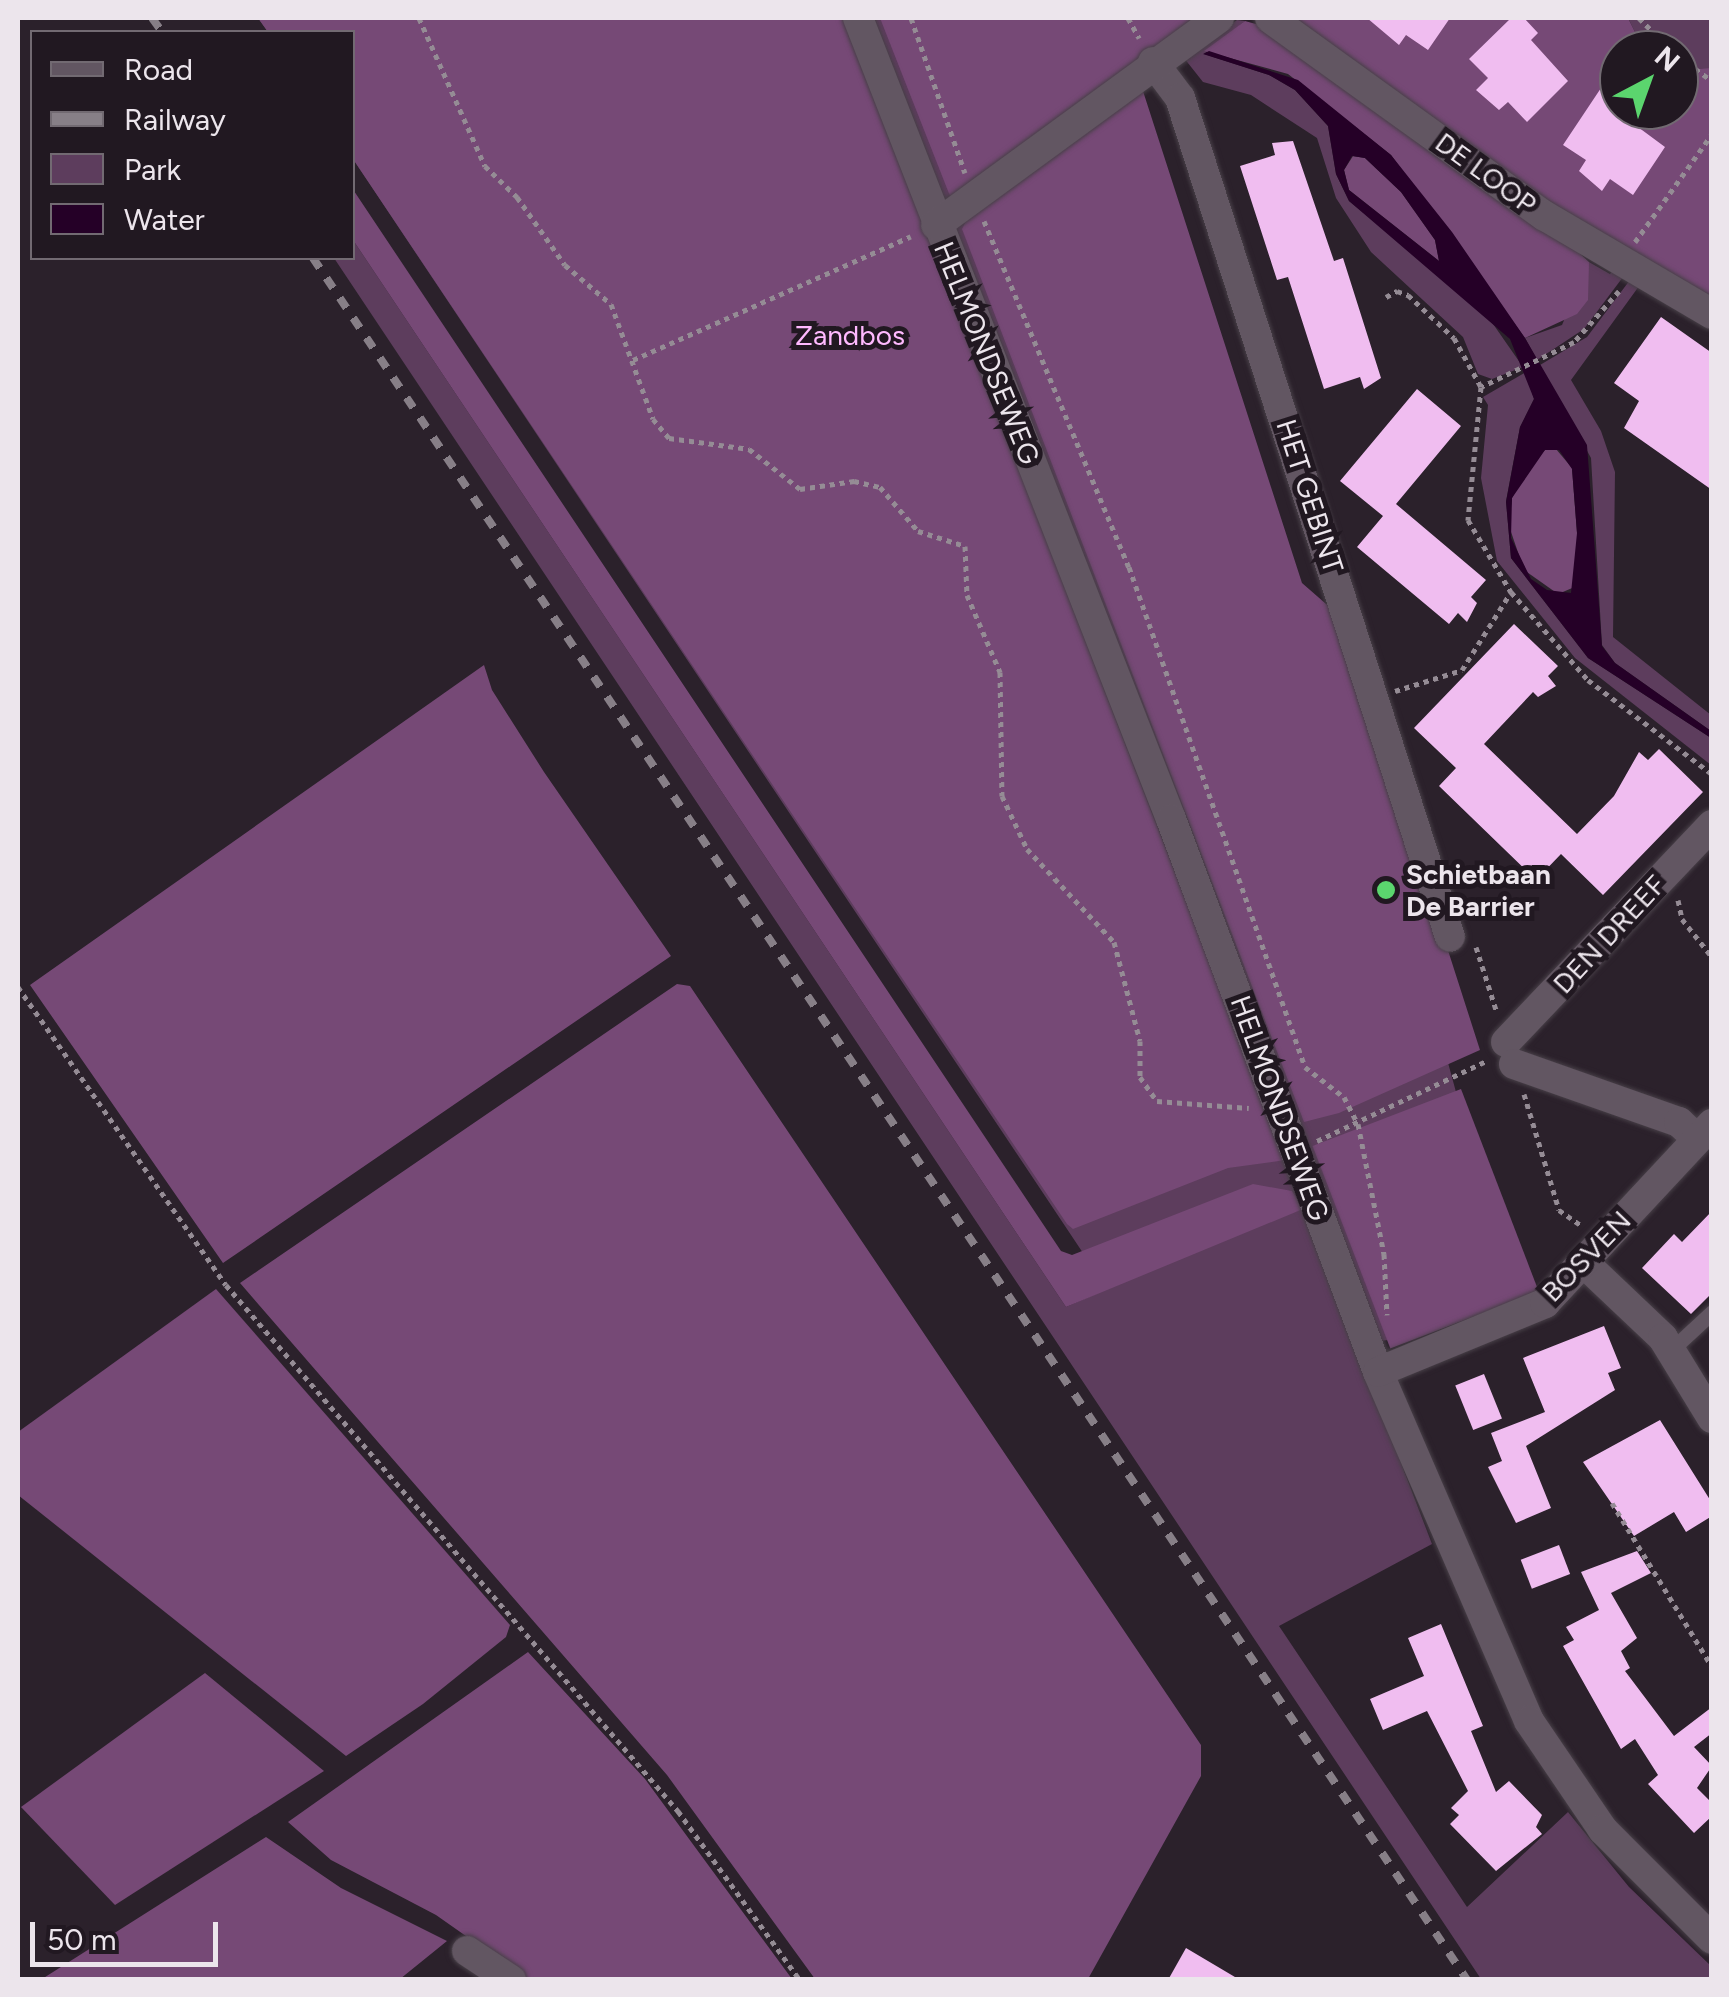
<!DOCTYPE html>
<style>
body{margin:0}
#map{position:relative;width:1729px;height:1997px;overflow:hidden;background:#2b212b;font-family:Figtree,sans-serif}
div>[style]{position:absolute}
[style*='--x']{left:calc(var(--x)*1px);top:calc(var(--y)*1px);width:calc(var(--w)*1px);rotate:calc(var(--a)*1deg)}
.green>*{inset:0;background:#5d3d5d}
.forest>*{inset:0;background:#764976;transform-origin:0 0}
.water>*{inset:0;background:#250027}
.building>*{inset:0;background:#f0bdf0;transform-origin:0 0}
.path>*{height:5px;margin-top:-2.5px;transform-origin:0;background:repeating-linear-gradient(90deg,#958c95 0 5px,transparent 0 10px)}
.roads{filter:drop-shadow(0 0 2px #473f47) drop-shadow(0 0 2px #473f47)}
.lane>*{height:15px;margin:-7.5px;padding:0 7.5px;transform-origin:7.5px;border-radius:7.5px;background:#625662}
.street>*{height:30px;margin:-15px;padding:0 15px;transform-origin:15px;border-radius:15px;background:#625662}
.rail>*{height:8px;margin-top:-4px;transform-origin:0;background:repeating-linear-gradient(90deg,#877f87 0 12px,transparent 0 24px)}
.dots>*{width:28px;height:28px;translate:-50% -50%;box-sizing:border-box;border:5px solid #211821;border-radius:50%}
span{translate:-50% -50%;white-space:nowrap;text-align:center;line-height:1.15;-webkit-text-stroke:10px #211821;paint-order:stroke}
.street-label{font-size:28px;color:#ece5ec}
.park-label{font-size:28px;color:#feb9fe}
.poi-label{font-size:28px;color:#ece5ec;font-weight:700}
.left{translate:0 -50%;text-align:left}
.frame{position:absolute;inset:0;border:20px solid #ece5ec;pointer-events:none}
.legend{position:absolute;left:30px;top:30px;width:325px;height:230px;box-sizing:border-box;background:#211821;border:2px solid #726a72;margin:0;padding:12px 18px;list-style:none;font-size:30px;color:#ece5ec}
.legend li{display:flex;align-items:center;gap:20px;height:50px}
.legend b{width:50px;border:2px solid #726a72}
.north{position:absolute;left:1599px;top:30px;width:100px;height:100px;box-sizing:border-box;background:#211821;border:2px solid #726a72;border-radius:50%;rotate:41deg;font-size:28px;font-weight:700;line-height:40px;text-align:center;color:#ece5ec}
.north::after{content:'';display:block;margin:auto;width:35px;height:45px;background:#5bd56e;clip-path:polygon(50% 0,100% 100%,50% 72%,0 100%)}
.scale{position:absolute;left:30px;top:1922px;width:188px;height:45px;box-sizing:border-box;border:5px solid #ece5ec;border-top:0;padding-left:12px;font-size:30px;line-height:35px;white-space:nowrap;color:#ece5ec;-webkit-text-stroke:8px #211821;paint-order:stroke}
</style>
<div id="map">
<div class="green">
<i style="clip-path:polygon(258px 18px,1169px 18px,1089px 87px,1291px 589px,1329px 626px,1459px 1103px,1389px 1340px,1355px 1343px,1432px 1544px,1279px 1626px,1467px 1907px,1568px 1812px,1629px 1887px,1711px 1966px,1711px 1979px,1481px 1979px,334px 258px,352px 258px,353px 240px,1066px 1307px,1107px 1289px,353px 159px,352px 32px,268px 32px)"></i>
<i style="clip-path:polygon(1628px 18px,1711px 18px,1711px 81px,1695px 69px,1679px 71px,1679px 50px,1644px 50px)"></i>
<i style="clip-path:polygon(1237px 20px,1245px 21px,1204px 54px,1269px 75px,1295px 90px,1328px 126px,1336px 174px,1349px 201px,1484px 311px,1523px 367px,1492px 379px,1478px 374px,1463px 337px,1371px 252px,1336px 198px,1317px 138px,1251px 95px,1203px 82px,1184px 58px)"></i>
<i style="clip-path:polygon(1589px 262px,1610px 274px,1616px 266px,1626px 273px,1584px 329px,1537px 360px,1525px 338px,1562px 325px)"></i>
<i style="clip-path:polygon(1633px 276px,1642px 282px,1571px 380px,1601px 431px,1615px 472px,1613px 637px,1711px 715px,1711px 731px,1615px 663px,1602px 645px,1591px 458px,1540px 365px,1587px 337px)"></i>
<i style="clip-path:polygon(1526px 372px,1534px 399px,1520px 427px,1506px 501px,1511px 558px,1588px 658px,1711px 738px,1711px 765px,1575px 658px,1497px 561px,1481px 478px,1488px 405px,1483px 397px)"></i>
</div>
<div class="forest">
<i style="clip-path:polygon(258px 18px,844px 18px,1286px 1160px,1228px 1168px,1073px 1229px,1067px 1224px,353px 159px,352px 32px,268px 32px)"></i>
<i style="clip-path:polygon(880px 18px,1203px 18px,950px 196px)"></i>
<i style="clip-path:polygon(1285px 18px,1628px 18px,1644px 50px,1619px 50px,1619px 110px,1679px 110px,1679px 71px,1711px 68px,1711px 304px,1557px 207px)"></i>
<i style="clip-path:polygon(1245px 21px,1270px 28px,1290px 50px,1437px 157px,1576px 250px,1589px 262px,1588px 300px,1577px 314px,1525px 338px,1391px 155px,1288px 74px,1204px 51px)"></i>
<i style="clip-path:polygon(1142px 88px,1302px 583px,1341px 617px,1480px 1050px,1339px 1113px,1304px 1122px,962px 229px,969px 215px)"></i>
<i style="clip-path:polygon(1353px 156px,1365px 158px,1401px 192px,1435px 240px,1439px 261px,1349px 190px,1344px 170px)"></i>
<i style="clip-path:polygon(352px 188px,1061px 1251px,1072px 1255px,1253px 1184px,1292px 1191px,1303px 1209px,1066px 1307px,353px 240px)"></i>
<i style="clip-path:polygon(1556px 449px,1572px 468px,1577px 533px,1577px 586px,1558px 594px,1524px 570px,1509px 526px,1512px 498px,1526px 470px,1545px 450px)"></i>
<i style="clip-path:polygon(484px 665px,492px 690px,544px 772px,671px 956px,223px 1263px,30px 985px)"></i>
<i style="clip-path:polygon(677px 984px,690px 986px,1201px 1745px,1201px 1776px,1088px 1979px,815px 1979px,667px 1775px,240px 1283px)"></i>
<i style="left:1461px;top:1089px;width:217px;height:159px;rotate:69deg"></i>
<i style="clip-path:polygon(216px 1289px,510px 1625px,506px 1637px,423px 1704px,346px 1756px,18px 1495px,18px 1432px)"></i>
<i style="clip-path:polygon(528px 1652px,645px 1779px,792px 1979px,527px 1979px,436px 1915px,331px 1860px,288px 1822px)"></i>
<i style="clip-path:polygon(205px 1673px,324px 1771px,115px 1905px,21px 1807px)"></i>
<i style="clip-path:polygon(266px 1837px,341px 1888px,447px 1941px,400px 1979px,42px 1979px)"></i>
</div>
<div class="water">
<i style="clip-path:polygon(evenodd,1209px 51px,1298px 80px,1391px 155px,1452px 232px,1525px 338px,1587px 445px,1602px 646px,1615px 663px,1711px 731px,1711px 738px,1588px 658px,1511px 558px,1506px 502px,1520px 427px,1534px 399px,1510px 339px,1349px 201px,1336px 174px,1328px 126px,1295px 90px,1269px 75px,1203px 54px,1209px 51px,1352px 156px,1365px 158px,1401px 192px,1435px 240px,1439px 261px,1349px 190px,1344px 170px,1352px 156px,1209px 51px,1545px 450px,1559px 450px,1572px 469px,1577px 533px,1571px 593px,1547px 590px,1531px 579px,1511px 538px,1512px 498px,1545px 450px)"></i>
</div>
<div class="building">
<i style="clip-path:polygon(1367px 18px,1450px 18px,1428px 50px,1406px 35px,1399px 45px)"></i>
<i style="clip-path:polygon(1511px 18px,1524px 18px,1538px 33px,1531px 40px,1568px 81px,1527px 122px,1508px 102px,1499px 110px,1476px 90px,1488px 78px,1469px 59px)"></i>
<i style="clip-path:polygon(1601px 88px,1619px 100px,1619px 113px,1665px 147px,1633px 195px,1610px 179px,1602px 191px,1579px 171px,1586px 160px,1563px 145px)"></i>
<i style="clip-path:polygon(1293px 141px,1334px 261px,1343px 258px,1381px 378px,1364px 389px,1360px 377px,1324px 389px,1288px 277px,1277px 280px,1240px 166px,1275px 155px,1272px 143px)"></i>
<i style="clip-path:polygon(1661px 317px,1712px 353px,1712px 490px,1624px 428px,1639px 401px,1614px 383px)"></i>
<i style="clip-path:polygon(1417px 389px,1461px 426px,1396px 504px,1486px 580px,1471px 597px,1477px 603px,1467px 622px,1458px 613px,1449px 624px,1357px 547px,1383px 516px,1340px 481px)"></i>
<i style="clip-path:polygon(1514px 624px,1558px 666px,1548px 676px,1556px 686px,1538px 697px,1533px 692px,1484px 744px,1577px 834px,1614px 796px,1639px 752px,1648px 760px,1659px 749px,1703px 792px,1603px 895px,1561px 854px,1536px 880px,1439px 786px,1456px 768px,1414px 728px)"></i>
<i style="clip-path:polygon(1712px 1211px,1712px 1293px,1691px 1314px,1642px 1268px,1674px 1234px,1682px 1242px)"></i>
<i style="clip-path:polygon(1604px 1326px,1621px 1368px,1608px 1373px,1615px 1390px,1526px 1446px,1551px 1508px,1516px 1523px,1488px 1467px,1502px 1461px,1491px 1433px,1545px 1412px,1523px 1358px)"></i>
<i style="left:1484px;top:1374px;width:48px;height:31px;rotate:68deg"></i>
<i style="clip-path:polygon(1660px 1420px,1712px 1503px,1712px 1516px,1686px 1532px,1674px 1512px,1634px 1536px,1583px 1462px)"></i>
<i style="left:1559px;top:1545px;width:31px;height:41px;rotate:69deg"></i>
<i style="clip-path:polygon(1637px 1551px,1651px 1573px,1611px 1593px,1637px 1638px,1621px 1651px,1630px 1668px,1625px 1671px,1674px 1736px,1712px 1707px,1712px 1733px,1694px 1747px,1712px 1766px,1697px 1788px,1712px 1803px,1712px 1816px,1694px 1833px,1648px 1784px,1658px 1775px,1635px 1739px,1621px 1749px,1563px 1646px,1574px 1640px,1566px 1627px,1599px 1610px,1581px 1572px)"></i>
<i style="clip-path:polygon(1441px 1624px,1483px 1726px,1471px 1731px,1496px 1792px,1509px 1781px,1542px 1815px,1536px 1827px,1542px 1834px,1496px 1871px,1450px 1824px,1459px 1815px,1451px 1808px,1468px 1791px,1427px 1711px,1383px 1730px,1370px 1699px,1424px 1676px,1408px 1638px)"></i>
<i style="clip-path:polygon(1186px 1948px,1240px 1980px,1168px 1980px)"></i>
</div>
<div class="path">
<i style="--x:419;--y:18;--w:162;--a:66"></i>
<i style="--x:485;--y:166;--w:45;--a:44.1"></i>
<i style="--x:517;--y:197;--w:83;--a:54.8"></i>
<i style="--x:565;--y:265;--w:60;--a:40.3"></i>
<i style="--x:611;--y:304;--w:122;--a:69.9"></i>
<i style="--x:653;--y:419;--w:25;--a:50"></i>
<i style="--x:669;--y:438;--w:81;--a:7.8"></i>
<i style="--x:749;--y:449;--w:65;--a:38.1"></i>
<i style="--x:800;--y:489;--w:55;--a:-8.4"></i>
<i style="--x:854;--y:481;--w:27;--a:13"></i>
<i style="--x:880;--y:487;--w:58;--a:49.2"></i>
<i style="--x:918;--y:531;--w:49;--a:17.7"></i>
<i style="--x:965;--y:546;--w:49;--a:87.7"></i>
<i style="--x:967;--y:595;--w:84;--a:66.8"></i>
<i style="--x:1000;--y:672;--w:124;--a:89.1"></i>
<i style="--x:1002;--y:796;--w:59;--a:64.7"></i>
<i style="--x:1027;--y:849;--w:127;--a:46.9"></i>
<i style="--x:1114;--y:942;--w:102;--a:75.3"></i>
<i style="--x:1140;--y:1041;--w:36;--a:90"></i>
<i style="--x:1140;--y:1077;--w:29;--a:55"></i>
<i style="--x:1157;--y:1101;--w:92;--a:4.4"></i>
<i style="--x:911;--y:18;--w:164;--a:70.8"></i>
<i style="--x:1128;--y:18;--w:23;--a:61"></i>
<i style="--x:1639;--y:18;--w:45;--a:45"></i>
<i style="--x:1679;--y:57;--w:41;--a:36"></i>
<i style="--x:984;--y:221;--w:375;--a:67.3"></i>
<i style="--x:1129;--y:567;--w:530;--a:70.61"></i>
<i style="--x:1305;--y:1067;--w:49;--a:37.6"></i>
<i style="--x:1344;--y:1097;--w:30;--a:63"></i>
<i style="--x:1358;--y:1124;--w:133;--a:78.7"></i>
<i style="--x:1384;--y:1254;--w:61;--a:87.2"></i>
<i style="--x:1635;--y:242;--w:133;--a:-54.5"></i>
<i style="--x:1619;--y:291;--w:68;--a:131.4"></i>
<i style="--x:1574;--y:342;--w:103;--a:154.2"></i>
<i style="--x:1481;--y:387;--w:134;--a:95.6"></i>
<i style="--x:1468;--y:520;--w:84;--a:59.2"></i>
<i style="--x:1511;--y:592;--w:117;--a:48.8"></i>
<i style="--x:1588;--y:680;--w:156;--a:37.2"></i>
<i style="--x:1386;--y:297;--w:13;--a:-29"></i>
<i style="--x:1397;--y:291;--w:12;--a:20"></i>
<i style="--x:1408;--y:295;--w:63;--a:43.1"></i>
<i style="--x:1454;--y:338;--w:56;--a:61.1"></i>
<i style="--x:633;--y:360;--w:304;--a:-24"></i>
<i style="--x:1395;--y:691;--w:70;--a:-17.4"></i>
<i style="--x:1462;--y:670;--w:92;--a:-57.9"></i>
<i style="--x:1678;--y:900;--w:19;--a:78"></i>
<i style="--x:1682;--y:919;--w:48;--a:51.7"></i>
<i style="--x:1476;--y:947;--w:69;--a:72.3"></i>
<i style="--x:18;--y:987;--w:363;--a:55.1"></i>
<i style="--x:226;--y:1285;--w:694;--a:49.33"></i>
<i style="--x:678;--y:1811;--w:208;--a:54.2"></i>
<i style="--x:1524;--y:1094;--w:121;--a:73.2"></i>
<i style="--x:1559;--y:1210;--w:28;--a:35"></i>
<i style="--x:1317;--y:1141;--w:189;--a:-25.3"></i>
<i style="--x:1612;--y:1503;--w:192;--a:58.6"></i>
</div>
<div class="roads">
<div class="lane">
<i style="--x:1671;--y:1350;--w:56;--a:-42.8"></i>
</div>
<div class="street">
<i style="--x:858;--y:18;--w:860;--a:68.66"></i>
<i style="--x:1171;--y:819;--w:590;--a:69.48"></i>
<i style="--x:1378;--y:1372;--w:380;--a:66.6"></i>
<i style="--x:1529;--y:1721;--w:132;--a:55.8"></i>
<i style="--x:1603;--y:1830;--w:154;--a:45"></i>
<i style="--x:1270;--y:18;--w:339;--a:35.8"></i>
<i style="--x:1545;--y:216;--w:194;--a:30.4"></i>
<i style="--x:1153;--y:62;--w:45;--a:53.1"></i>
<i style="--x:1180;--y:98;--w:881;--a:72.16"></i>
<i style="--x:936;--y:225;--w:351;--a:-36.2"></i>
<i style="--x:1506;--y:1042;--w:299;--a:-46.5"></i>
<i style="--x:1514;--y:1064;--w:175;--a:19.4"></i>
<i style="--x:1679;--y:1122;--w:25;--a:43"></i>
<i style="--x:1583;--y:1262;--w:110;--a:43.5"></i>
<i style="--x:1663;--y:1338;--w:94;--a:58.5"></i>
<i style="--x:1378;--y:1372;--w:181;--a:-22.4"></i>
<i style="--x:1545;--y:1303;--w:245;--a:-47"></i>
<i style="--x:467;--y:1951;--w:53;--a:33.4"></i>
</div>
</div>
<div class="rail">
<i style="--x:152;--y:18;--w:17;--a:54"></i>
<i style="--x:313;--y:258;--w:2073;--a:56.17"></i>
</div>
<div class="dots">
<i style="left:1386px;top:890px;background:#5bd56e"></i>
</div>
<div class="street-label">
<span style="left:1486px;top:173px;rotate:36deg">DE LOOP</span>
<span style="left:987px;top:353px;rotate:68deg">HELMONDSEWEG</span>
<span style="left:1310px;top:496px;rotate:72deg">HET GEBINT</span>
<span style="left:1609px;top:934px;rotate:-47deg">DEN DREEF</span>
<span style="left:1280px;top:1108px;rotate:70deg">HELMONDSEWEG</span>
<span style="left:1586px;top:1256px;rotate:-46deg">BOSVEN</span>
</div>
<div class="park-label">
<span style="left:850px;top:335px">Zandbos</span>
</div>
<div class="poi-label">
<span class="left" style="left:1406px;top:890px">Schietbaan<br>De Barrier</span>
</div>
<div class="frame"></div>
<ul class="legend">
<li><b style="height:12px;background:#625662"></b>Road</li>
<li><b style="height:12px;background:#877f87"></b>Railway</li>
<li><b style="height:28px;background:#5d3d5d"></b>Park</li>
<li><b style="height:28px;background:#250027"></b>Water</li>
</ul>
<div class="north">N</div>
<div class="scale">50 m</div>
</div>
